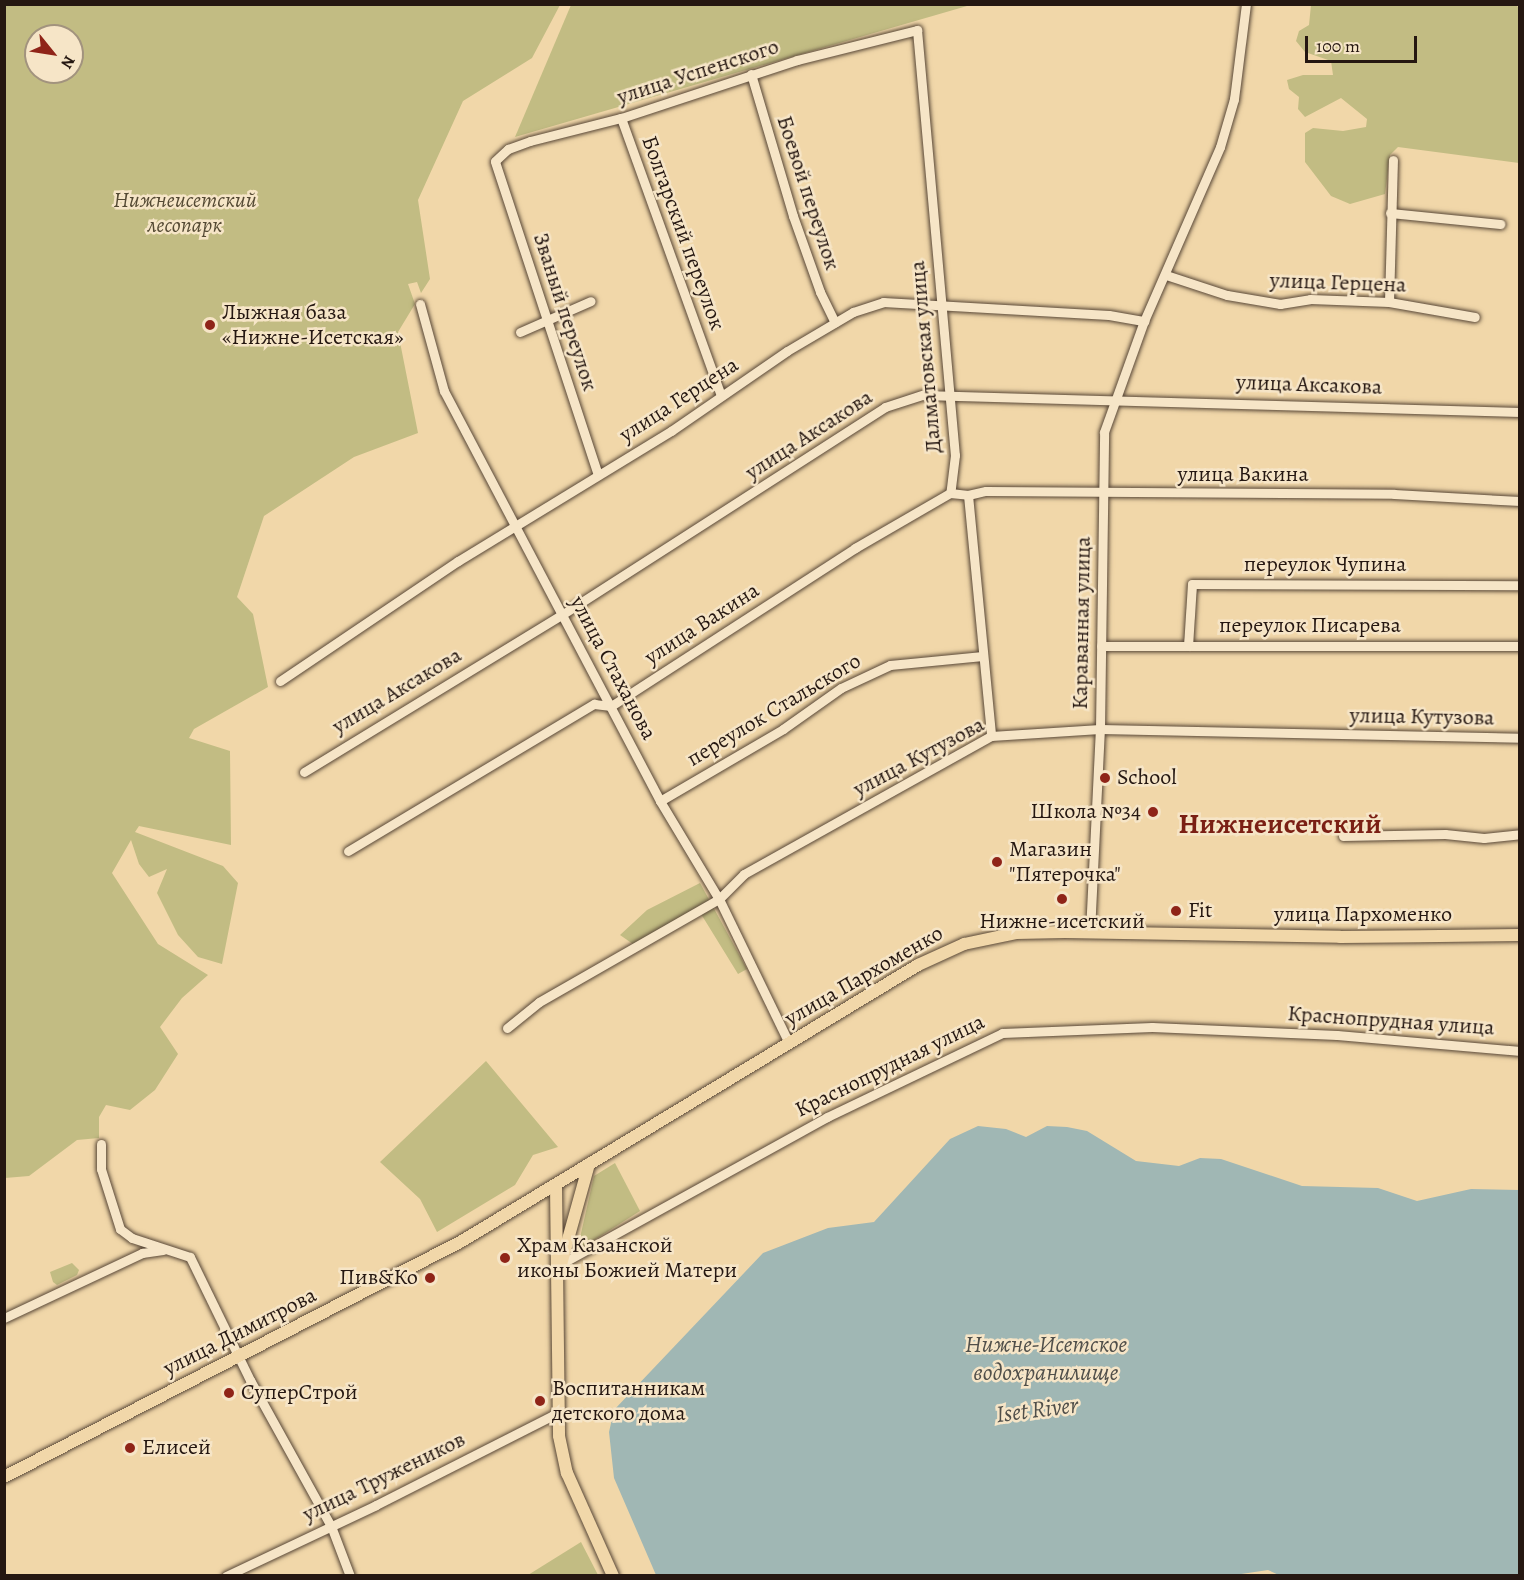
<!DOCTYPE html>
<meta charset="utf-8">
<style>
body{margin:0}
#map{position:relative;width:1524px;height:1580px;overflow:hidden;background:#f1d7a9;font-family:Alegreya,serif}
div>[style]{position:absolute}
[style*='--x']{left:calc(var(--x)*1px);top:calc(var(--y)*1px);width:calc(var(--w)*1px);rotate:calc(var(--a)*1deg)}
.green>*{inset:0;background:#c2bc83}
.water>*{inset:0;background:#a0b7b4}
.roads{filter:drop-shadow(0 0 2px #584737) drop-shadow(0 0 2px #584737)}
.minor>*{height:9px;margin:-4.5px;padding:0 4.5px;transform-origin:4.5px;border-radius:4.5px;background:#f6e5c7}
.major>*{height:12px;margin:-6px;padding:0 6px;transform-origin:6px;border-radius:6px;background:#f1d7a9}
.dots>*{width:16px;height:16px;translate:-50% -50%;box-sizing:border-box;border:3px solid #f6e5c7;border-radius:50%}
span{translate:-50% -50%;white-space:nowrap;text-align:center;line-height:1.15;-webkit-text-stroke:5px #f6e5c7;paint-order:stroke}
.street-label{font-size:22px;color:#251711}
.park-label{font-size:22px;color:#544933;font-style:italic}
.poi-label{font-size:22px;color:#251711}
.left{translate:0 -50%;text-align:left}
.right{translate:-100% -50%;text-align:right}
.water-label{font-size:24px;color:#504f4a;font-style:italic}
.district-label{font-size:28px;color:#7a1f14;font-weight:700}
.frame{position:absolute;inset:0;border:6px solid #251711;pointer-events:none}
.north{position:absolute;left:24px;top:24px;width:60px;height:60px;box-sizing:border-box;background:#f6e5c7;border:2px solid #a2937e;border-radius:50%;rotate:120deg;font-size:16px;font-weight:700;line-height:24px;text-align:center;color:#251711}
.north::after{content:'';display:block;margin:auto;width:21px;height:27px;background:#8f2418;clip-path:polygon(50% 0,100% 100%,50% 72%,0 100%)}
.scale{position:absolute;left:1305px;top:36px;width:112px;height:27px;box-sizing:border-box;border:3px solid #251711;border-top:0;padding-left:8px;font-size:18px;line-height:21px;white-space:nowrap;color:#251711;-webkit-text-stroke:4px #f6e5c7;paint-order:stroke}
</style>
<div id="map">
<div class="green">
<i style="clip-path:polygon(evenodd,4px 5px,560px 5px,532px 58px,463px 101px,418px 200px,430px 279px,421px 293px,417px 282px,408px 284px,415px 304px,398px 332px,418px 433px,354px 457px,264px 516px,237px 597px,253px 614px,268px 687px,194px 729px,189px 738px,230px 751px,231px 845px,139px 826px,135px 832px,223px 866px,238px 883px,222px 964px,198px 957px,178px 935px,157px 893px,167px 869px,149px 877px,139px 864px,131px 840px,112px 873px,158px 944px,208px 975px,182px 998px,160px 1027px,178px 1054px,155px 1090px,130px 1110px,106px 1105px,99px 1117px,99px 1138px,77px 1140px,29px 1176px,5px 1178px,4px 5px,36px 36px,72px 36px,72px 72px,36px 72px,36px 36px)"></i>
<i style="clip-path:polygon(571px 5px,966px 5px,967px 6px,515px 137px)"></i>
<i style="clip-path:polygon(1311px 5px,1516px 5px,1520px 9px,1519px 163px,1398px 147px,1390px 155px,1385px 194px,1350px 204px,1331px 196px,1305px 162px,1305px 133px,1313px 128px,1343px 131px,1366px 127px,1367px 119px,1341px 98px,1305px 117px,1298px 109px,1299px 97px,1289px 89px,1287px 80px,1303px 75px,1333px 75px,1331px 61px,1305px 52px,1296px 41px,1299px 31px,1309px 25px)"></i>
<i style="clip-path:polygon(700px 883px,747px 969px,738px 974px,701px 914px,633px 944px,620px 935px,647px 910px)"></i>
<i style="clip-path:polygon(486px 1061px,558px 1147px,533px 1155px,515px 1185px,437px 1232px,420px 1199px,380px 1162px)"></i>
<i style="clip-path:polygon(615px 1163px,640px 1211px,577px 1251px,594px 1176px)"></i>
<i style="clip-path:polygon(72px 1263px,79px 1270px,77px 1275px,57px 1285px,53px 1282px,50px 1272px)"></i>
<i style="clip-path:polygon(581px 1542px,598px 1575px,528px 1575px)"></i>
</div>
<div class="water">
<i style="clip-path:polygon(978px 1126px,1006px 1129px,1026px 1137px,1047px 1126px,1067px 1127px,1087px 1131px,1136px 1161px,1179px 1166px,1200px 1158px,1221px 1159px,1302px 1186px,1378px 1188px,1417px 1201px,1471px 1189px,1519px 1190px,1519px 1575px,1281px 1576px,1268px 1570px,1228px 1576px,656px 1575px,614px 1478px,609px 1432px,614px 1410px,763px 1253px,828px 1228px,874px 1222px,950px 1139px)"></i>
</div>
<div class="roads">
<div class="minor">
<i style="--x:751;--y:74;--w:148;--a:73.5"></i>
<i style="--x:793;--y:216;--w:81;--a:70.4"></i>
<i style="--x:820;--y:292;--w:34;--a:64"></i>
<i style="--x:621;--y:118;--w:295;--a:70.2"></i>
<i style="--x:1390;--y:213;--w:111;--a:5.7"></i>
<i style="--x:1166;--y:275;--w:64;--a:18.2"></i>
<i style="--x:1227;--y:295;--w:54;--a:9.6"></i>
<i style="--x:1280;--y:304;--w:30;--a:-9"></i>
<i style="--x:1310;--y:299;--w:79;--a:2.2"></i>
<i style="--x:1389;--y:302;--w:87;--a:9.9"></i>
<i style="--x:1389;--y:302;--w:142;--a:-88.4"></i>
<i style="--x:420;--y:304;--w:90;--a:74.6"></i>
<i style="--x:444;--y:391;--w:463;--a:62.2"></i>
<i style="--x:660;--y:801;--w:114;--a:59"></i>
<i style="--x:719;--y:899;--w:160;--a:64.1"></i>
<i style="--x:520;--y:332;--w:77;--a:-23.6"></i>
<i style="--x:598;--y:475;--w:330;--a:-108.2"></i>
<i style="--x:495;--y:161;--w:18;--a:-43"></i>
<i style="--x:508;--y:149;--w:23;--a:-20"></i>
<i style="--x:530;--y:141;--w:94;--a:-14.2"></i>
<i style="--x:621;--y:118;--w:185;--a:-18.2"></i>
<i style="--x:797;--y:60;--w:124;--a:-14"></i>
<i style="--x:917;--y:30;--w:427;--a:84.9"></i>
<i style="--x:955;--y:455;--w:38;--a:97"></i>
<i style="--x:950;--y:493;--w:18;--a:6"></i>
<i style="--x:968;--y:495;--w:242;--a:84.5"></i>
<i style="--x:968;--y:495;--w:18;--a:-13"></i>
<i style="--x:986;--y:491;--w:408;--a:0.4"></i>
<i style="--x:1394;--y:494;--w:126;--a:3.2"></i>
<i style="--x:1101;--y:646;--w:419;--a:0"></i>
<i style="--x:1188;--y:646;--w:62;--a:-86.3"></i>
<i style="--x:1192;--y:584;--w:328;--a:0.2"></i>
<i style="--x:280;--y:681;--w:215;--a:-34"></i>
<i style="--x:458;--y:561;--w:250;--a:-31.4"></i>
<i style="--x:671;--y:431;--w:141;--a:-34.6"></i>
<i style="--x:787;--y:351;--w:77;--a:-30.6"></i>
<i style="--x:853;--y:312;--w:32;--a:-18"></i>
<i style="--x:883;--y:302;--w:226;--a:3.3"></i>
<i style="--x:1109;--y:315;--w:36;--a:10"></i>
<i style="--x:304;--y:772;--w:303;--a:-31.4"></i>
<i style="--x:563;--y:614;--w:383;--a:-32.7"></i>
<i style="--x:885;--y:407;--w:40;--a:-18"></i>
<i style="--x:923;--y:395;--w:597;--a:1.63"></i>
<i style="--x:660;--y:801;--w:143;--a:-30.3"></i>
<i style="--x:783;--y:729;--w:71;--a:-35.3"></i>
<i style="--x:841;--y:688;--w:54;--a:-25.1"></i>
<i style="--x:890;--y:665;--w:93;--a:-5.5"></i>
<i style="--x:1343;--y:836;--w:102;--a:-1.1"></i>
<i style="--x:1445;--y:834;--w:39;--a:6"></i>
<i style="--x:1484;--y:838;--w:36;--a:-6"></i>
<i style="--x:348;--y:851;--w:287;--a:-30.9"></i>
<i style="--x:594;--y:704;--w:17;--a:7"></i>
<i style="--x:611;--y:706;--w:291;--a:-32.9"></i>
<i style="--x:855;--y:548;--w:110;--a:-30.1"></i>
<i style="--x:1090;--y:932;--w:203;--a:-87.2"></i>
<i style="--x:1100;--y:729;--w:297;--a:-89.2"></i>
<i style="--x:1104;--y:432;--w:118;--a:-70.2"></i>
<i style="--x:1144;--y:321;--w:190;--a:-66.4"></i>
<i style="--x:1220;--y:147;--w:50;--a:-73.7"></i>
<i style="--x:1234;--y:99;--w:96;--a:-82.8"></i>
<i style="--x:507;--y:1028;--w:41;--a:-39.1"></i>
<i style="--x:539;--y:1002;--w:207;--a:-29.8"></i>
<i style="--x:719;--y:899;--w:35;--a:-45"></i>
<i style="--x:744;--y:874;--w:283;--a:-29.2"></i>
<i style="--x:991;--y:736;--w:109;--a:-3.7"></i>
<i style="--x:1100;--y:729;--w:420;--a:1.2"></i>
<i style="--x:101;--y:1144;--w:25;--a:90"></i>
<i style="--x:101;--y:1169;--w:63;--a:72.4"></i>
<i style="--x:120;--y:1229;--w:15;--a:37"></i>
<i style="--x:132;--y:1238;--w:61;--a:18.1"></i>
<i style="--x:190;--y:1257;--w:137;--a:64"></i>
<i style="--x:250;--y:1380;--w:167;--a:61"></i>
<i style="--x:331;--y:1526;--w:53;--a:69.2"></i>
<i style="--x:561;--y:1264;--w:304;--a:-28.9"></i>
<i style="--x:827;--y:1117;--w:194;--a:-25.6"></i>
<i style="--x:1002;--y:1033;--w:150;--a:-2.3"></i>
<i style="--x:1152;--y:1027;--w:185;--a:2.5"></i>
<i style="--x:1337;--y:1035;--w:184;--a:5"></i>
<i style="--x:4;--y:1318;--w:153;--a:-25.2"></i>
<i style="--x:142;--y:1253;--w:21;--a:-8"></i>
<i style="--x:226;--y:1576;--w:166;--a:-25.3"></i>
<i style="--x:376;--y:1505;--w:205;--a:-26.9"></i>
</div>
<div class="major">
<i style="--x:556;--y:1186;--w:250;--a:89.3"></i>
<i style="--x:559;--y:1436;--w:38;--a:78"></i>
<i style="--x:567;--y:1473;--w:113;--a:65.9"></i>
<i style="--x:560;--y:1268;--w:108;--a:-74.4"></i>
<i style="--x:4;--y:1477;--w:515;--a:-27.26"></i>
<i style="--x:462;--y:1241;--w:533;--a:-31.18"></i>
<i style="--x:918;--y:965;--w:51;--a:-24.5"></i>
<i style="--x:964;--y:944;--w:53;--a:-11.9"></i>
<i style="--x:1016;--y:933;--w:49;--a:-1.2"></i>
<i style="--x:1065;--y:932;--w:275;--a:1"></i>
<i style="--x:1340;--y:937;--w:180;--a:-0.6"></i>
</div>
</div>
<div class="dots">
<i style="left:210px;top:325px;background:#8f2418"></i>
<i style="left:1105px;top:778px;background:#8f2418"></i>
<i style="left:1153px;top:812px;background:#8f2418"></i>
<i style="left:997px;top:862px;background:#8f2418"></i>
<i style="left:1062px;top:899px;background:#8f2418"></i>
<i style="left:1176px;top:911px;background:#8f2418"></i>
<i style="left:505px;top:1258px;background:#8f2418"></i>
<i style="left:430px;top:1278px;background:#8f2418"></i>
<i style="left:229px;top:1393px;background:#8f2418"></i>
<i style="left:540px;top:1401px;background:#8f2418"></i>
<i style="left:130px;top:1448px;background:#8f2418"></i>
</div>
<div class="street-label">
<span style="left:698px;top:72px;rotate:-18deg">улица Успенского</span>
<span style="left:808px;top:193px;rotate:72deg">Боевой переулок</span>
<span style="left:683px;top:233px;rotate:70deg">Болгарский переулок</span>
<span style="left:1338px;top:283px;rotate:2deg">улица Герцена</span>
<span style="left:565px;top:312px;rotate:72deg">Званый переулок</span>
<span style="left:926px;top:357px;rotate:-95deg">Далматовская улица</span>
<span style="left:1309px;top:385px;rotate:2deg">улица Аксакова</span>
<span style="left:679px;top:400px;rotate:-33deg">улица Герцена</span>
<span style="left:809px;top:435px;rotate:-33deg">улица Аксакова</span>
<span style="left:1243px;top:475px">улица Вакина</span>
<span style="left:1325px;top:565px">переулок Чупина</span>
<span style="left:1082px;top:623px;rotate:-89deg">Караванная улица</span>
<span style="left:702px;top:624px;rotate:-33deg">улица Вакина</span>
<span style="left:1310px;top:626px">переулок Писарева</span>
<span style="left:613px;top:668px;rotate:62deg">улица Стаханова</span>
<span style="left:397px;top:691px;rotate:-31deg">улица Аксакова</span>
<span style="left:774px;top:710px;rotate:-31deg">переулок Стальского</span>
<span style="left:1422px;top:717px;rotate:1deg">улица Кутузова</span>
<span style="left:919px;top:757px;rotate:-28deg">улица Кутузова</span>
<span style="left:1363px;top:915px">улица Пархоменко</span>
<span style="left:864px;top:976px;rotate:-30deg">улица Пархоменко</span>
<span style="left:1391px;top:1021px;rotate:4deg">Краснопрудная улица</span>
<span style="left:890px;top:1066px;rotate:-26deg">Краснопрудная улица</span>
<span style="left:240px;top:1332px;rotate:-27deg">улица Димитрова</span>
<span style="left:384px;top:1477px;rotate:-26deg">улица Тружеников</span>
</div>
<div class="park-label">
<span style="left:185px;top:213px">Нижнеисетский<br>лесопарк</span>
</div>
<div class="poi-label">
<span class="left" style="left:222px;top:325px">Лыжная база<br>«Нижне-Исетская»</span>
<span class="left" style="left:1117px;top:778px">School</span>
<span class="right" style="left:1141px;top:812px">Школа №34</span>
<span class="left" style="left:1009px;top:862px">Магазин<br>"Пятерочка"</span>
<span class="left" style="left:1188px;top:911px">Fit</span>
<span style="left:1062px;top:922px">Нижне-исетский</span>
<span class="left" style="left:517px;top:1258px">Храм Казанской<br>иконы Божией Матери</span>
<span class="right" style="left:418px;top:1278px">Пив&amp;Ко</span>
<span class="left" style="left:552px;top:1401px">Воспитанникам<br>детского дома</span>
<span class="left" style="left:241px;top:1393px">СуперСтрой</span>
<span class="left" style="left:142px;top:1448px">Елисей</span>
</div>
<div class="water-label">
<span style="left:1046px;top:1359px">Нижне-Исетское<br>водохранилище</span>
<span style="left:1037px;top:1410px;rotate:-7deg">Iset River</span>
</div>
<div class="district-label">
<span style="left:1280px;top:824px">Нижнеисетский</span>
</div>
<div class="frame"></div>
<div class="north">N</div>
<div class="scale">100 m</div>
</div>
